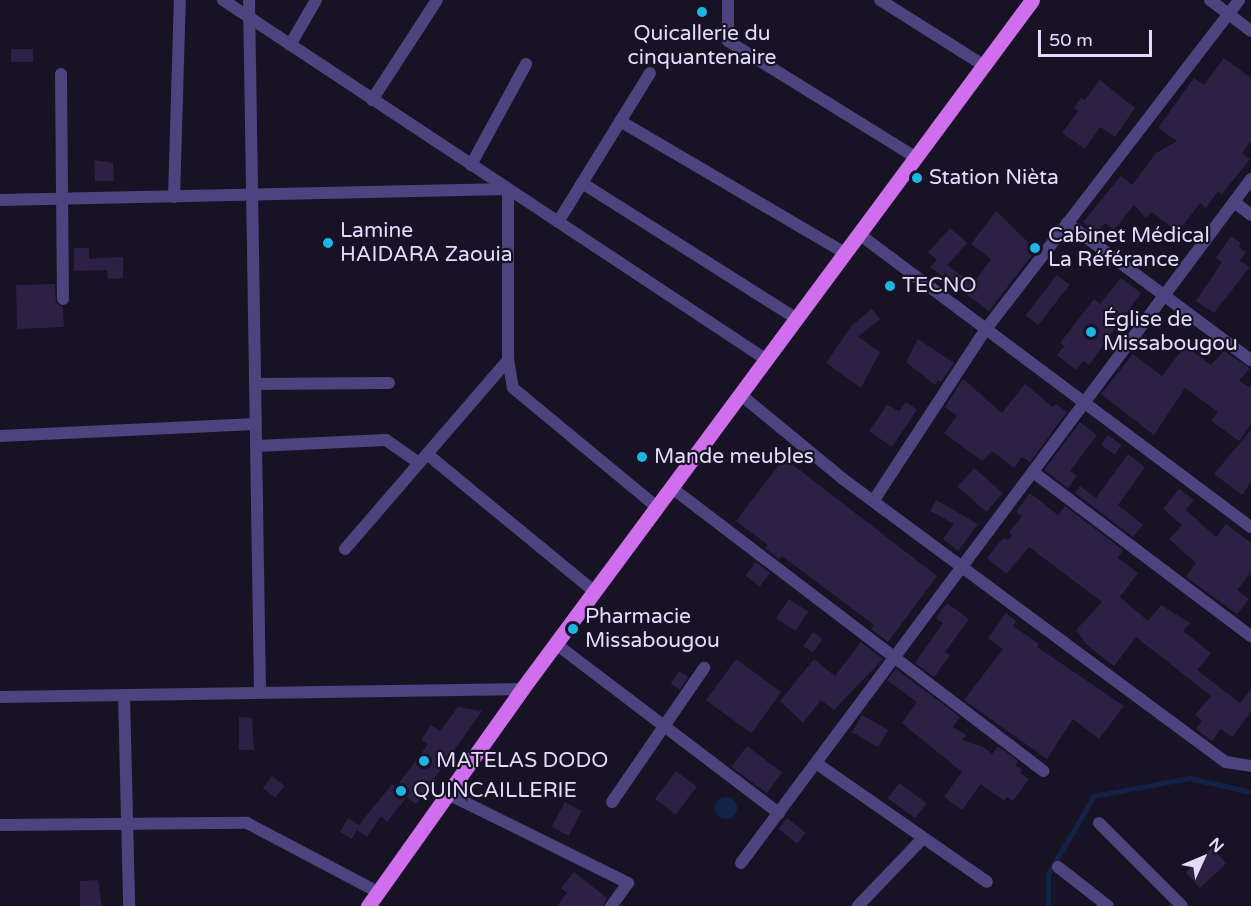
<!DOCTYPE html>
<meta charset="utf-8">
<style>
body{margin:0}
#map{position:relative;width:1251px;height:906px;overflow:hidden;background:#181225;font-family:"Varela Round",sans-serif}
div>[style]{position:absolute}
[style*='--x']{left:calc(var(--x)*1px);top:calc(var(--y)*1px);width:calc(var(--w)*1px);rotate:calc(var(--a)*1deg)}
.water>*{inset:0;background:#152247}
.round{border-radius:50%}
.stream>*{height:4.5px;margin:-2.25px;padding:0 2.25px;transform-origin:2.25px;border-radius:2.25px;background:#152247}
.building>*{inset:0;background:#2c2044;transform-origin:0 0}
.minor>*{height:12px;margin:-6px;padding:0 6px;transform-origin:6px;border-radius:6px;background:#4d437e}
.primary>*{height:15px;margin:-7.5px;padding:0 7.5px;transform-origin:7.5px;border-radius:7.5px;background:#cf6fee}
.dots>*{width:16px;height:16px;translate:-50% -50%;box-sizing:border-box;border:3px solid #181225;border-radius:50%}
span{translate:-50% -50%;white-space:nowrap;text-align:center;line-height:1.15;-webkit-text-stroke:4.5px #181225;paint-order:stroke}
.poi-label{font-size:21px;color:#e3dbfb}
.left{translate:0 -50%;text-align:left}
.north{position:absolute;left:1173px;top:828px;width:60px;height:60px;-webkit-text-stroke:4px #181225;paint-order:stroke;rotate:46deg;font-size:16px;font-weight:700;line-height:24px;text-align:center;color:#e3dbfb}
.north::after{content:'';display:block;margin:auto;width:21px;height:27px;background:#e3dbfb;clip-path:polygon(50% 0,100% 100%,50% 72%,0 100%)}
.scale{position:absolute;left:1038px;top:30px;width:114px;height:27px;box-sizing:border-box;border:3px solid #e3dbfb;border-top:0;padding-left:8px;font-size:18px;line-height:21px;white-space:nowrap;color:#e3dbfb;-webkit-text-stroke:4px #181225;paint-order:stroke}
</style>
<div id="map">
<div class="water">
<i class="round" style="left:715px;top:797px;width:22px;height:22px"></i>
</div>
<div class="stream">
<i style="--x:1048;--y:906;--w:32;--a:-90"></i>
<i style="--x:1048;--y:874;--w:91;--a:-59.5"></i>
<i style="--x:1094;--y:796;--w:97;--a:-10.7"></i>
<i style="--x:1189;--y:778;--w:64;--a:12.7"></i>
</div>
<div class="building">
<i style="left:11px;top:49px;width:22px;height:13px"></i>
<i style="clip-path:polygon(1224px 58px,1251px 78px,1251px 141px,1242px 153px,1250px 159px,1222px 194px,1218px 191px,1206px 208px,1200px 203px,1178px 232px,1152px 212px,1146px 218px,1134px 205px,1114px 230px,1105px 223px,1097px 233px,1083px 222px,1121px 176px,1132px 185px,1156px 153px,1177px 141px,1158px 128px,1194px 78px,1204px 85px)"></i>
<i style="clip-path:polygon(1100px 80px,1135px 108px,1115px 137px,1100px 127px,1085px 149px,1062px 133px,1078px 111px,1074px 108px,1081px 98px,1085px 100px)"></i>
<i style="clip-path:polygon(94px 160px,113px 163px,114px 181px,95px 181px)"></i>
<i style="clip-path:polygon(996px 211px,1036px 250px,989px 311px,930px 267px,937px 260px,928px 252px,950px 228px,967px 243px,947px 265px,973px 284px,991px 259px,971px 244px)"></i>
<i style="clip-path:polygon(1231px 236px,1241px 243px,1239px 247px,1246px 252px,1240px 261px,1250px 267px,1214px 313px,1196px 301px,1222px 262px,1216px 258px)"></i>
<i style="clip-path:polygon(74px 248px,89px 248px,89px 259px,123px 257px,123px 278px,108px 279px,107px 270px,74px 271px)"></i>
<i style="left:1057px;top:275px;width:16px;height:51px;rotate:38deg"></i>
<i style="clip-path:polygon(1121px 278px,1141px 293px,1089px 365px,1083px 361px,1076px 370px,1057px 355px,1064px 346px,1060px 343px,1094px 299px,1100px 304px)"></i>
<i style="clip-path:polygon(55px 284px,56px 303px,63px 307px,64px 327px,17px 329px,16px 285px)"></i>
<i style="clip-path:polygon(872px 309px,880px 319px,858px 337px,880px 352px,861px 388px,826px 363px,852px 325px)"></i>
<i style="clip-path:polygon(918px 339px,954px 363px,941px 382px,938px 380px,935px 385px,906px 362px)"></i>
<i style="clip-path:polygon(1185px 346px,1211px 365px,1224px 351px,1250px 368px,1239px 381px,1251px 388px,1251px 424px,1239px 441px,1211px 421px,1218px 412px,1185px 388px,1154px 435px,1101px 394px,1133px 354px,1162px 376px)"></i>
<i style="clip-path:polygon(963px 379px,1002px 413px,1025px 384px,1053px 407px,1056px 404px,1067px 412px,1030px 462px,1022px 457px,1014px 468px,992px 451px,982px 461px,944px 433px,957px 416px,945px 407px)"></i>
<i style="clip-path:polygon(906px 402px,917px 410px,892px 447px,869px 431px,887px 405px,899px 411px)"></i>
<i style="clip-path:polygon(1080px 422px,1097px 435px,1070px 471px,1077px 476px,1068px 488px,1044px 470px)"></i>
<i style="clip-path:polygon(1251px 430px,1251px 482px,1242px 495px,1214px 474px)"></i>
<i style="left:1108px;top:435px;width:17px;height:12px;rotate:36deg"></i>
<i style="clip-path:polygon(1128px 454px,1145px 467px,1118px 505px,1143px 525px,1133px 537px,1075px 493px,1080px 486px,1096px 498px)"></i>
<i style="clip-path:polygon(784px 458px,937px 576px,888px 642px,871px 629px,874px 625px,782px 556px,779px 559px,765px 548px,768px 545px,736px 521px)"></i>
<i style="left:974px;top:468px;width:38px;height:25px;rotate:41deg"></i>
<i style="clip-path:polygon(1179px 489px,1194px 500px,1186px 510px,1216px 537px,1226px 524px,1251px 543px,1251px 572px,1237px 590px,1249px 599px,1237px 614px,1186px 577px,1196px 563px,1169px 539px,1182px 525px,1163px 509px)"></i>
<i style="clip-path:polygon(1030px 493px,1058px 515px,1065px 506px,1123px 550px,1118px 558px,1138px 573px,1120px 597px,1148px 621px,1161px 605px,1190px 623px,1183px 631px,1211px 653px,1197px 670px,1240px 703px,1251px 689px,1251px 712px,1232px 737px,1221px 729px,1212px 741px,1196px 729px,1202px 721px,1195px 715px,1211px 696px,1136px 637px,1114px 666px,1087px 645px,1076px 630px,1102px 602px,1029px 547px,1006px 574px,987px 558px,1003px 538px,1008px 540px,1012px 535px,1009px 532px,1022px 516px,1016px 512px)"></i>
<i style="clip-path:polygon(936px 500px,978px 524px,958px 551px,943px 539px,954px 524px,930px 511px)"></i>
<i style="left:756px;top:562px;width:18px;height:17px;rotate:38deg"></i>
<i style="left:789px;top:599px;width:23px;height:23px;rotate:34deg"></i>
<i style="clip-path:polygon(947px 603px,969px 619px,945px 652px,950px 655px,934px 677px,915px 663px,943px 623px,936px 618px)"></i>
<i style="clip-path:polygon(1006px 613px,1016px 621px,1013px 626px,1039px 644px,1037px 647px,1124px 706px,1099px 739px,1073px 719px,1047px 759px,964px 700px,1003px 649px,988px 638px)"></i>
<i style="left:813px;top:632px;width:12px;height:17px;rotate:35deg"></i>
<i style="clip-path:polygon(861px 642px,883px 659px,834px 710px,821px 700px,803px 723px,780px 701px,814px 659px,835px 676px)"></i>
<i style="left:736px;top:659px;width:56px;height:51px;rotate:36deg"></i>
<i style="clip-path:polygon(896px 669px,960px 717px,953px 727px,966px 735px,962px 740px,983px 747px,992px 754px,998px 746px,1018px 761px,1015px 765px,1022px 770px,1020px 773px,1029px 779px,1013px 801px,1007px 797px,1004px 801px,981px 784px,962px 810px,944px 797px,962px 772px,902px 723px,917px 702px,887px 680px)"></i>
<i style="left:679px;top:671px;width:11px;height:15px;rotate:34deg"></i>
<i style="clip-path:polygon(458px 707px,482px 711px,416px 804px,407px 797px,387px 822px,381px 816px,367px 837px,357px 830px,352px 839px,340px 832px,348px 818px,359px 825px,392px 784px,396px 787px,428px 744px,421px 740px,431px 725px,440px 731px)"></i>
<i style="left:862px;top:715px;width:30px;height:20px;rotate:30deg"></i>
<i style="clip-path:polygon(239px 717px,252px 718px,254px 750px,239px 750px)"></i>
<i style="left:747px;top:746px;width:44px;height:26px;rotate:37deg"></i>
<i style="left:676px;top:771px;width:26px;height:35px;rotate:37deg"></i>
<i style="left:272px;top:776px;width:16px;height:15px;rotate:38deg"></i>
<i style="left:899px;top:783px;width:34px;height:19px;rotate:36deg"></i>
<i style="left:565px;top:802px;width:19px;height:28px;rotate:28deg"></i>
<i style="left:787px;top:818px;width:24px;height:14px;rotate:38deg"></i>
<i style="left:1212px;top:848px;width:21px;height:36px;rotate:47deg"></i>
<i style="clip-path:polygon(574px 872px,607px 898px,603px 906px,557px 906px,567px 893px,561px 888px)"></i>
<i style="clip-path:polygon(98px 880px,102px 906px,80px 906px,80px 881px)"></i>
</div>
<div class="minor">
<i style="--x:223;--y:0;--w:652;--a:33.5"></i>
<i style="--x:249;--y:0;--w:693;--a:89.09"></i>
<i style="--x:728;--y:0;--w:41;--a:90"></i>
<i style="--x:728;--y:41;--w:222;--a:31.8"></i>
<i style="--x:880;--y:0;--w:124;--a:32.2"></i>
<i style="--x:1210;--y:0;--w:51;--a:37.1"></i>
<i style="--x:290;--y:45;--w:52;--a:-60"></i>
<i style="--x:61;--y:74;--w:225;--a:89.5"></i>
<i style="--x:372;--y:100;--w:119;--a:-57"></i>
<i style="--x:620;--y:121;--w:261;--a:30.4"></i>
<i style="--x:471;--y:165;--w:115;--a:-61.4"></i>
<i style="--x:582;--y:183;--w:254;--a:32.3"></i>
<i style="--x:174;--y:197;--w:197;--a:-88.3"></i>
<i style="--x:0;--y:200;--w:508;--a:-1.24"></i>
<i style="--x:508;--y:189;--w:171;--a:90"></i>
<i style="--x:508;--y:360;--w:28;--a:80"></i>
<i style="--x:513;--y:388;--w:187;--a:39.6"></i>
<i style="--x:1234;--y:202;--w:21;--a:37"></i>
<i style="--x:558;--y:222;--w:175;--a:-58.3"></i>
<i style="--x:1067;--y:223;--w:229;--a:36.7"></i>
<i style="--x:859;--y:234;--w:489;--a:36.8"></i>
<i style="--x:255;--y:384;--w:134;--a:-0.4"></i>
<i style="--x:741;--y:395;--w:132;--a:39.5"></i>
<i style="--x:843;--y:479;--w:476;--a:36.5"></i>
<i style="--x:1226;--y:762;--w:25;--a:9"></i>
<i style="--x:0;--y:436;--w:256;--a:-2.7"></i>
<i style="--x:256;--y:446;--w:130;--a:-2.6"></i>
<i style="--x:386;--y:440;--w:40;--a:34.9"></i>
<i style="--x:427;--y:454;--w:216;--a:39.4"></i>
<i style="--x:1033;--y:472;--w:273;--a:37"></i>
<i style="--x:672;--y:488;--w:467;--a:37.3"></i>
<i style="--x:874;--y:500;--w:204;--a:-56.8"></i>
<i style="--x:986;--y:329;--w:415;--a:-52.4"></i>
<i style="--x:345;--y:549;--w:250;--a:-49.2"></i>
<i style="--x:556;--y:644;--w:280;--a:37.2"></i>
<i style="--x:124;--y:695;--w:211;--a:88.6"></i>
<i style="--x:0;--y:697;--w:522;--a:-0.88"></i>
<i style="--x:816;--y:763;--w:208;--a:34.8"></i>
<i style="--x:448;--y:794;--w:201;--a:26.3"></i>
<i style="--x:628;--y:883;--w:29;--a:126"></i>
<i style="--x:612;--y:802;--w:163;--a:-55.5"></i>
<i style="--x:1099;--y:823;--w:117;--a:45"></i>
<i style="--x:0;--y:825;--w:247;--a:-0.5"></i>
<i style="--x:247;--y:823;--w:148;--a:27.8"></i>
<i style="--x:741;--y:863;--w:853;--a:-53.29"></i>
<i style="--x:1058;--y:867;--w:63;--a:38"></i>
<i style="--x:858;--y:906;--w:94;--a:-46.3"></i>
</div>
<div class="primary">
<i style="--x:368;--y:906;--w:266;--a:-54.6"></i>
<i style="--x:522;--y:689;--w:857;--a:-53.49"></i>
</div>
<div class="dots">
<i style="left:702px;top:12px;background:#1db6e4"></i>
<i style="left:917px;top:178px;background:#1db6e4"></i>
<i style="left:328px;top:243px;background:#1db6e4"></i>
<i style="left:1035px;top:248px;background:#1db6e4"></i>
<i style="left:890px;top:286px;background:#1db6e4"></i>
<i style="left:1091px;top:332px;background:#1db6e4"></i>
<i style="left:642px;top:457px;background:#1db6e4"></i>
<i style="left:573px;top:629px;background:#1db6e4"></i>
<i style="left:424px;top:761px;background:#1db6e4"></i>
<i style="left:401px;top:791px;background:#1db6e4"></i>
</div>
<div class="poi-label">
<span style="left:702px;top:46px">Quicallerie du<br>cinquantenaire</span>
<span class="left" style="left:929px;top:178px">Station Nièta</span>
<span class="left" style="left:340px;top:243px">Lamine<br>HAIDARA Zaouia</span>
<span class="left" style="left:1048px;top:248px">Cabinet Médical<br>La Référance</span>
<span class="left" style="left:902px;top:286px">TECNO</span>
<span class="left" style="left:1103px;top:332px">Église de<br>Missabougou</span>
<span class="left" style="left:654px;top:457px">Mande meubles</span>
<span class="left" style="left:585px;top:629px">Pharmacie<br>Missabougou</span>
<span class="left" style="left:436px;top:761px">MATELAS DODO</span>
<span class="left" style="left:413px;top:791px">QUINCAILLERIE</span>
</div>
<div class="north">N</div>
<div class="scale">50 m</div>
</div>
